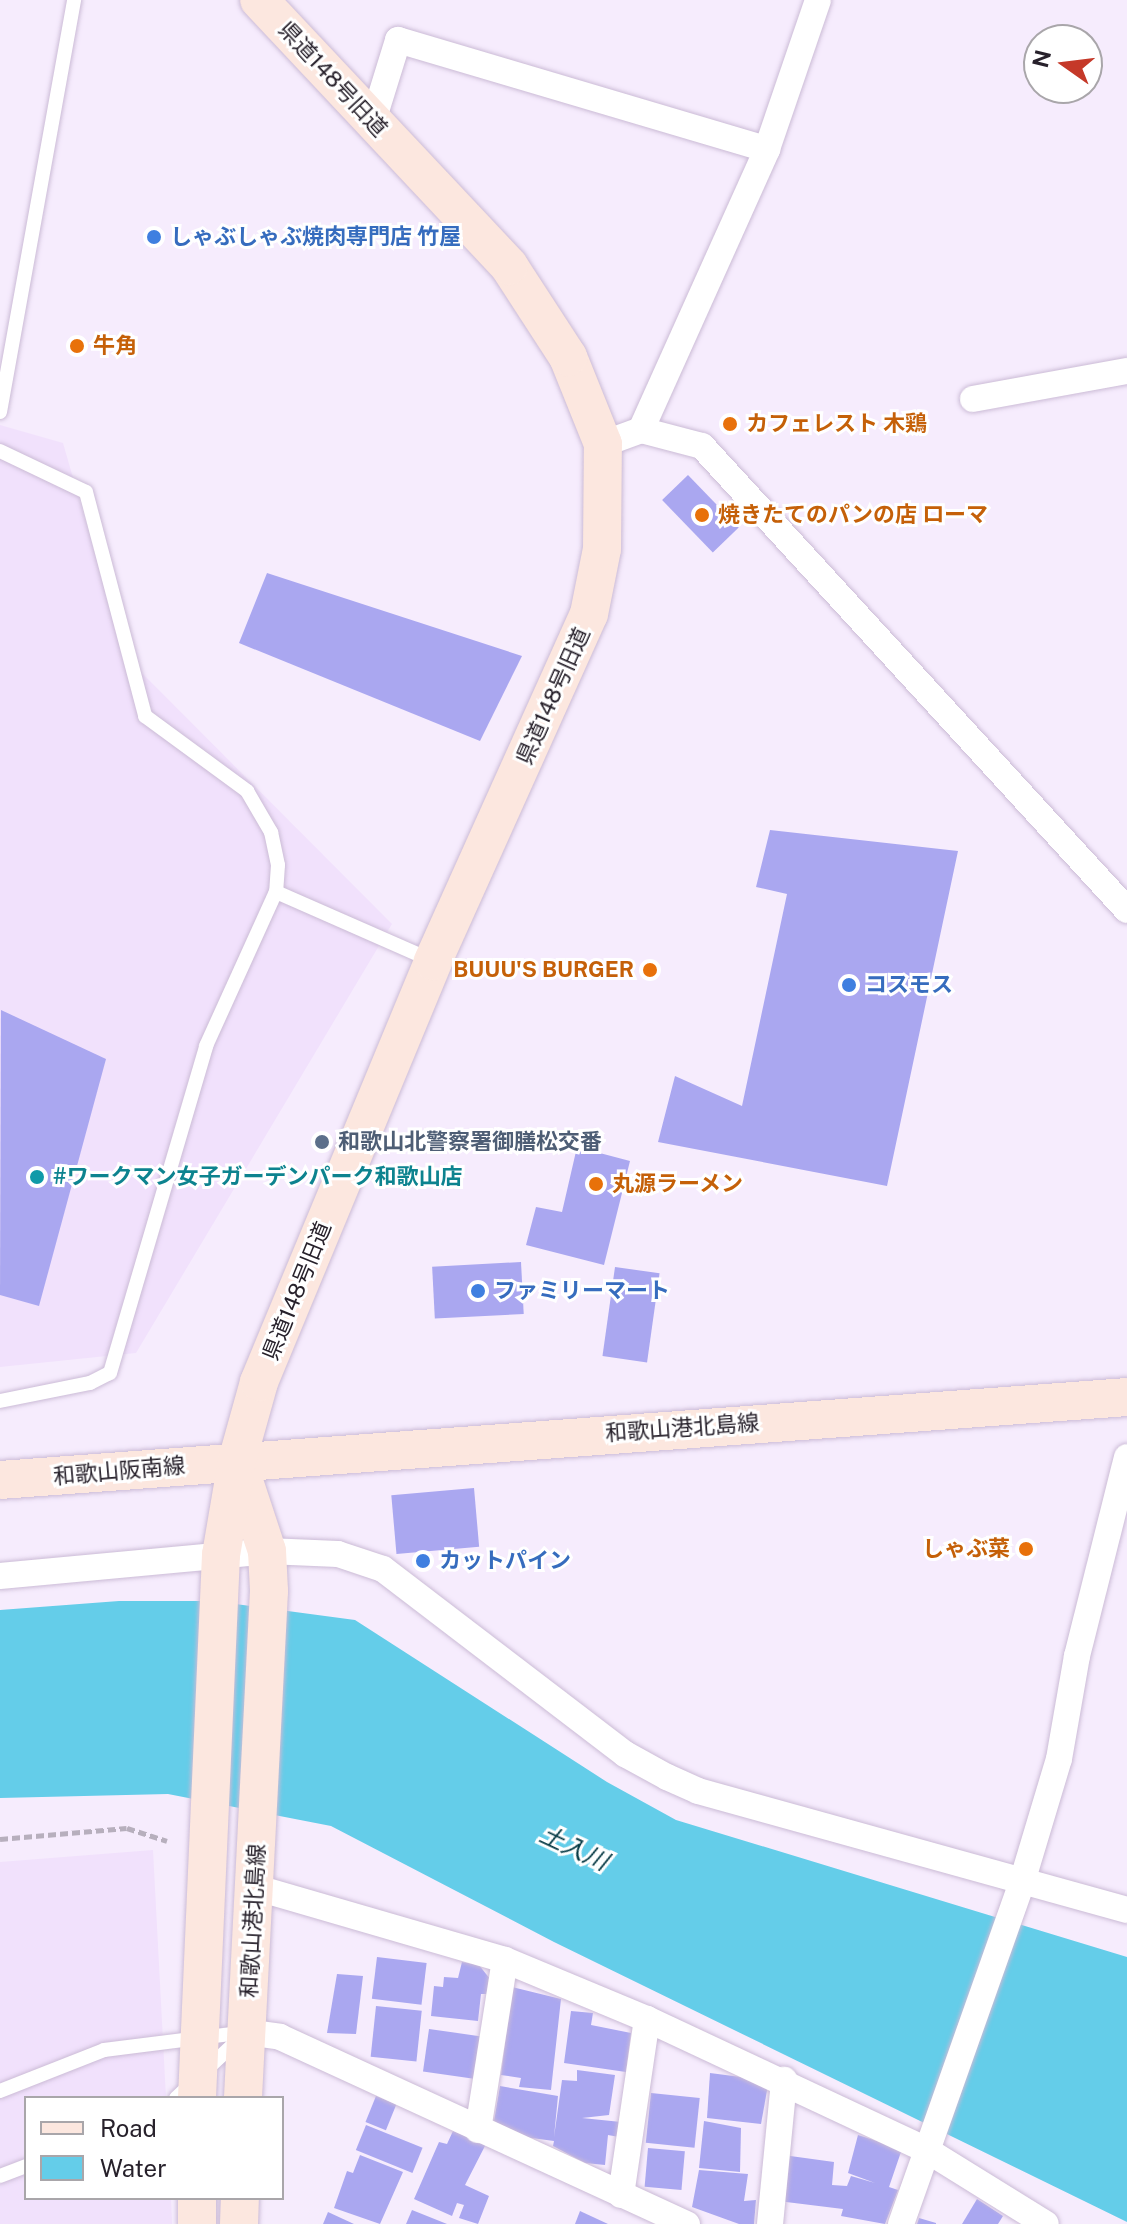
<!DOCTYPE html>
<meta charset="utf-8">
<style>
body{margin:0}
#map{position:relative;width:1127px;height:2224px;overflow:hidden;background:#f6ecfd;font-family:"Public Sans","Noto Sans JP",sans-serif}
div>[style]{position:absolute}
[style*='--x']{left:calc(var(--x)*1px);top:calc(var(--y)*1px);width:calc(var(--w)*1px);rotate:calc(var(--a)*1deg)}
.built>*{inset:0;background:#f1e1fc}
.water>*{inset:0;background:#64cde9}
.building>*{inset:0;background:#aaa7f0;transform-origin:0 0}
.path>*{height:5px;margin-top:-2.5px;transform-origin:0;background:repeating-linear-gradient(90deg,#b7afbd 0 8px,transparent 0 12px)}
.roads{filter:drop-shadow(0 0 2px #cbbbd6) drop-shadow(0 0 2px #cbbbd6)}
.lane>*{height:14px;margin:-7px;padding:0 7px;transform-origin:7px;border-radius:7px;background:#fff}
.street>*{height:26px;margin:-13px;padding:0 13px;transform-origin:13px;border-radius:13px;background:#fff}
.secondary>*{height:38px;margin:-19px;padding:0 19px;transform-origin:19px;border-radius:19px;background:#fce7df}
.dots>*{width:22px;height:22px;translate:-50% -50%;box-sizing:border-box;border:4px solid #fff;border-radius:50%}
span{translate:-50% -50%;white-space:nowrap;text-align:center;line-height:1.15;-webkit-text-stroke:6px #fff;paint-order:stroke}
.street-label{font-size:22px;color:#27212b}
.shop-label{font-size:22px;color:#366cbe;font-weight:700}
.left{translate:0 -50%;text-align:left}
.food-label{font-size:22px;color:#c56008;font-weight:700}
.right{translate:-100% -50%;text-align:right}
.service-label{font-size:22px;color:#4e5e75;font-weight:700}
.culture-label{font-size:22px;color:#0d838f;font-weight:700}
.water-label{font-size:24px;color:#053944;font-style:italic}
.legend{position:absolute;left:24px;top:2096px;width:260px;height:104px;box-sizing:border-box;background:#fff;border:2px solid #a9a6aa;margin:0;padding:10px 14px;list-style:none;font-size:24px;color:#27212b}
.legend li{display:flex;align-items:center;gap:16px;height:40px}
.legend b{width:40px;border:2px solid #a9a6aa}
.north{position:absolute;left:1023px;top:24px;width:80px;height:80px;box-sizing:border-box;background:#fff;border:2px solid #a9a6aa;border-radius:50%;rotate:284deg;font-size:22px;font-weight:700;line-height:32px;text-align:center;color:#27212b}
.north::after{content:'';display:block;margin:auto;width:28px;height:36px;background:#c53929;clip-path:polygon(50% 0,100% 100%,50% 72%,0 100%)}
</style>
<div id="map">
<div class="built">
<i style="clip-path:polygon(0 425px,63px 443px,124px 655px,392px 924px,136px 1353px,0 1367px)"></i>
<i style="clip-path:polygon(153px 1850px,166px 2098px,26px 2098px,26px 2198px,171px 2198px,172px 2224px,0 2224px,0 1862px)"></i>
</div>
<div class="water">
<i style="clip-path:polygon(119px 1601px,213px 1601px,355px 1620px,607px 1782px,676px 1820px,1127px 1957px,1127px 2222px,554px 1942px,331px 1826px,168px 1794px,0 1798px,0 1610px)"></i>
</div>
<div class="building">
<i style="left:688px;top:475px;width:73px;height:36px;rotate:46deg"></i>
<i style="clip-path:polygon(267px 573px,522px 656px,480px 741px,239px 643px)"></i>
<i style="clip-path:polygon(770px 830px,958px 851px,887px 1186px,658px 1142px,675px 1076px,742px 1106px,787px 894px,756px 887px)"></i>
<i style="clip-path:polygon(1px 1010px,106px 1059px,39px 1306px,0 1295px)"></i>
<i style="clip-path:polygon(577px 1147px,630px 1161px,604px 1265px,526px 1245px,536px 1207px,562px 1212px)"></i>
<i style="left:521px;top:1262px;width:52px;height:89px;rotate:87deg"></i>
<i style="left:615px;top:1267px;width:45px;height:90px;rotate:8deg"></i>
<i style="left:474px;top:1488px;width:59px;height:83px;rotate:85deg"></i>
<i style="left:377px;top:1957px;width:50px;height:42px;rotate:7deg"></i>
<i style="clip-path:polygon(462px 1962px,479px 1965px,490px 1979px,488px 1994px,481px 1994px,478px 2021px,431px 2016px,434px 1986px,443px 1987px,444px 1977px,458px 1978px)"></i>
<i style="clip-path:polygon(337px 1974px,363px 1976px,356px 2034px,327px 2033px)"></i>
<i style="clip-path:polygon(512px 1987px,561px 1999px,551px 2090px,519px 2087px,521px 2078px,501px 2075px)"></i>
<i style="left:376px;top:2006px;width:46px;height:51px;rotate:6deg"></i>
<i style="clip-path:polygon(571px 2011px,593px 2013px,591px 2025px,631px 2033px,626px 2072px,564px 2063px)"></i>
<i style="left:429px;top:2029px;width:53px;height:43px;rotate:8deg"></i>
<i style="clip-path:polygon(577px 2070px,615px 2075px,609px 2115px,582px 2118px,621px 2122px,619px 2137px,608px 2135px,605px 2165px,585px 2163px,553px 2146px,554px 2141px,524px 2137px,494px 2121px,500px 2086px,558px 2096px,554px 2137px,562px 2080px,577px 2081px)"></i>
<i style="clip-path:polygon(710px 2073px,764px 2080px,768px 2085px,761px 2124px,707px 2118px)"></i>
<i style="left:651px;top:2093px;width:49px;height:50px;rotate:6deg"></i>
<i style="left:376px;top:2096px;width:22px;height:28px;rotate:22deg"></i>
<i style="clip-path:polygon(704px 2121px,741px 2128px,740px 2172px,699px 2168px)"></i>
<i style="left:366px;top:2125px;width:61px;height:27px;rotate:22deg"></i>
<i style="clip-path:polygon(453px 2131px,486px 2144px,465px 2185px,489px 2196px,478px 2224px,459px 2218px,464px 2205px,457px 2203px,452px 2216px,414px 2199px,439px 2142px,447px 2144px)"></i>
<i style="clip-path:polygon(858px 2135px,902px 2149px,889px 2187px,898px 2190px,885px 2224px,841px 2216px,843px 2209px,778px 2201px,783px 2155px,834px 2162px,832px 2185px,847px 2186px,851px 2176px,875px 2183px,848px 2173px)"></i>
<i style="left:648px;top:2148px;width:37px;height:39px;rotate:5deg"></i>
<i style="clip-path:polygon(360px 2155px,403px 2172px,380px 2224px,334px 2208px,347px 2171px,353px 2173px)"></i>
<i style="clip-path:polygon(699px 2170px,748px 2174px,744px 2201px,756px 2200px,754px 2224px,739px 2224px,692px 2207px)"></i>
<i style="clip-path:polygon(977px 2199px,1003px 2216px,998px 2224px,962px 2224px)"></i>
<i style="clip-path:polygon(412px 2210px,447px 2224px,406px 2224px)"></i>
<i style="clip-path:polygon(580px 2211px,608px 2224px,575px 2224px)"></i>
<i style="clip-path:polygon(328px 2212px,354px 2224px,323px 2224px)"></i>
<i style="clip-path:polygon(919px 2218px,936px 2223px,936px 2224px,917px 2224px)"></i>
</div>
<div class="path">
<i style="--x:0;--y:1839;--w:127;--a:-5"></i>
<i style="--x:127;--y:1828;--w:42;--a:18"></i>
</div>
<div class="roads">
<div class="lane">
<i style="--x:0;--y:412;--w:419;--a:-79.8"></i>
<i style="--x:0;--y:451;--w:95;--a:25.5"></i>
<i style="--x:86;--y:492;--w:232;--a:75.2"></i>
<i style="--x:145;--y:716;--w:127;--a:36.3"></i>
<i style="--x:247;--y:791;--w:48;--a:59.7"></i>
<i style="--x:271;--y:832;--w:34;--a:78"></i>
<i style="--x:278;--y:865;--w:27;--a:94"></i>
<i style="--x:276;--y:892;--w:169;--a:23.7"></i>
<i style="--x:0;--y:1401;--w:92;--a:-11.3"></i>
<i style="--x:90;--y:1383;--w:22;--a:-27"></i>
<i style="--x:110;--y:1373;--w:341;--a:-73.6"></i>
<i style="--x:206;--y:1046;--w:169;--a:-65.6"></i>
<i style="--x:0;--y:2091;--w:112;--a:-21.5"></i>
<i style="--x:104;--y:2050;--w:143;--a:-7.2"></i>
<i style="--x:176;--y:2098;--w:83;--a:-43.1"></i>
<i style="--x:0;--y:2176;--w:28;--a:-21"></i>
</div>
<div class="street">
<i style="--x:373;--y:121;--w:85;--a:-72.8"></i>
<i style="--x:398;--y:40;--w:385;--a:16.5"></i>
<i style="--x:973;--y:399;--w:157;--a:-10.3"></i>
<i style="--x:641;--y:430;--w:308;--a:-65.8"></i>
<i style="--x:767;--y:149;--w:157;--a:-71.1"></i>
<i style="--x:603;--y:444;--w:40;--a:-20.2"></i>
<i style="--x:641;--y:430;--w:63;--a:14.7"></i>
<i style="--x:702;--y:446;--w:629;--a:47.51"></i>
<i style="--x:0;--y:1576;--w:268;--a:-5.3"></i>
<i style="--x:267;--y:1551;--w:71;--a:2.4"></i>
<i style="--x:338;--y:1554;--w:47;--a:18.4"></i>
<i style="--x:383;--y:1569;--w:305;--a:37.4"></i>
<i style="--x:625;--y:1754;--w:48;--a:28.7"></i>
<i style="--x:667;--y:1777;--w:34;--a:24"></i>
<i style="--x:698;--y:1791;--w:445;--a:15.5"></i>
<i style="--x:254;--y:1887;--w:261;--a:16.2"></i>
<i style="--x:505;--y:1960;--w:154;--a:22.6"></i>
<i style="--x:647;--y:2019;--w:307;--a:25.1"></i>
<i style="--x:925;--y:2149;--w:142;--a:31.8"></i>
<i style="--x:246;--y:2032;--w:34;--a:8"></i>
<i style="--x:280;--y:2037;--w:448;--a:24.7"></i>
<i style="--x:478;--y:2130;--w:172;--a:-81"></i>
<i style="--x:621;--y:2195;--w:178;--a:-81.6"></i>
<i style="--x:770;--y:2224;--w:145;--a:-84.4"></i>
<i style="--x:901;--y:2224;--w:363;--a:-70.5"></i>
<i style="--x:1022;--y:1882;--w:128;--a:-73.3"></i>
<i style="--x:1059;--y:1759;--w:105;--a:-80.1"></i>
<i style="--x:1077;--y:1656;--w:205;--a:-75.9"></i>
</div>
<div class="secondary">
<i style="--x:239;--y:1466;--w:89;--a:71.8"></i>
<i style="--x:267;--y:1551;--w:40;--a:87.1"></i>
<i style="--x:269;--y:1591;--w:508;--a:92.94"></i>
<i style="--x:0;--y:1480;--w:1130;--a:-4.21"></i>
<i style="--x:197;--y:2098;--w:544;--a:-87.47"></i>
<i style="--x:221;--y:1555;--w:95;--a:-80.3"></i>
<i style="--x:237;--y:1461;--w:82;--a:-74.4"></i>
<i style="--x:259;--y:1382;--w:456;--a:-67.5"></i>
<i style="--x:433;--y:961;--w:380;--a:-65.8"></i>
<i style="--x:589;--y:614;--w:66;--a:-78.7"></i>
<i style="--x:602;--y:549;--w:105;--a:-89.5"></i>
<i style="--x:603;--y:444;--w:94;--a:-111.9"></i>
<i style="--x:568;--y:357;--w:108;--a:-123"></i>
<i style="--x:509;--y:266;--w:365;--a:-133.2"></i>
<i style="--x:197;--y:2198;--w:26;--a:90"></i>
<i style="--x:239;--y:2224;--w:26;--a:-88"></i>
</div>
</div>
<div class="dots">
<i style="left:154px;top:237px;background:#3f7fe0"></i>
<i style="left:77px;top:346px;background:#e8710a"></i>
<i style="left:730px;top:424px;background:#e8710a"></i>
<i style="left:702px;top:515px;background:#e8710a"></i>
<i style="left:650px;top:970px;background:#e8710a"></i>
<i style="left:849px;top:985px;background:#3f7fe0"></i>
<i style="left:322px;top:1142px;background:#5c6f8a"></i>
<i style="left:37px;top:1177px;background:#0f9aa8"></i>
<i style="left:596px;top:1184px;background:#e8710a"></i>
<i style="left:478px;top:1291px;background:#3f7fe0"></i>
<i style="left:1026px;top:1549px;background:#e8710a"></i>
<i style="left:423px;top:1561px;background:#3f7fe0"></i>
</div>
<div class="street-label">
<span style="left:333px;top:79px;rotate:47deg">県道148号旧道</span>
<span style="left:553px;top:696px;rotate:-66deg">県道148号旧道</span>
<span style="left:297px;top:1291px;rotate:-68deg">県道148号旧道</span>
<span style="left:682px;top:1428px;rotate:-4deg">和歌山港北島線</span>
<span style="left:119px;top:1471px;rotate:-5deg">和歌山阪南線</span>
<span style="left:253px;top:1921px;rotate:-87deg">和歌山港北島線</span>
</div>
<div class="shop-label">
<span class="left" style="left:170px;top:237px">しゃぶしゃぶ焼肉専門店 竹屋</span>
<span class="left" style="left:865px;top:985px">コスモス</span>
<span class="left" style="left:494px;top:1291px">ファミリーマート</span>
<span class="left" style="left:439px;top:1561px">カットパイン</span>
</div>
<div class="food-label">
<span class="left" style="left:93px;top:346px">牛角</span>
<span class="left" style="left:746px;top:424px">カフェレスト 木鶏</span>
<span class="left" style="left:718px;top:515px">焼きたてのパンの店 ローマ</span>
<span class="right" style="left:634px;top:970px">BUUU'S BURGER</span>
<span class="left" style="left:612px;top:1184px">丸源ラーメン</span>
<span class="right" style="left:1010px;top:1549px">しゃぶ菜</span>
</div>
<div class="service-label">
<span class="left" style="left:338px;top:1142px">和歌山北警察署御膳松交番</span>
</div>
<div class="culture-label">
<span class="left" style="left:53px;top:1177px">#ワークマン女子ガーデンパーク和歌山店</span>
</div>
<div class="water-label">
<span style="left:574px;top:1848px;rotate:25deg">土入川</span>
</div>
<ul class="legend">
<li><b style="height:10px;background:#fce7df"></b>Road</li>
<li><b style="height:22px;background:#64cde9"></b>Water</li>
</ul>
<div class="north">N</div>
</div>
